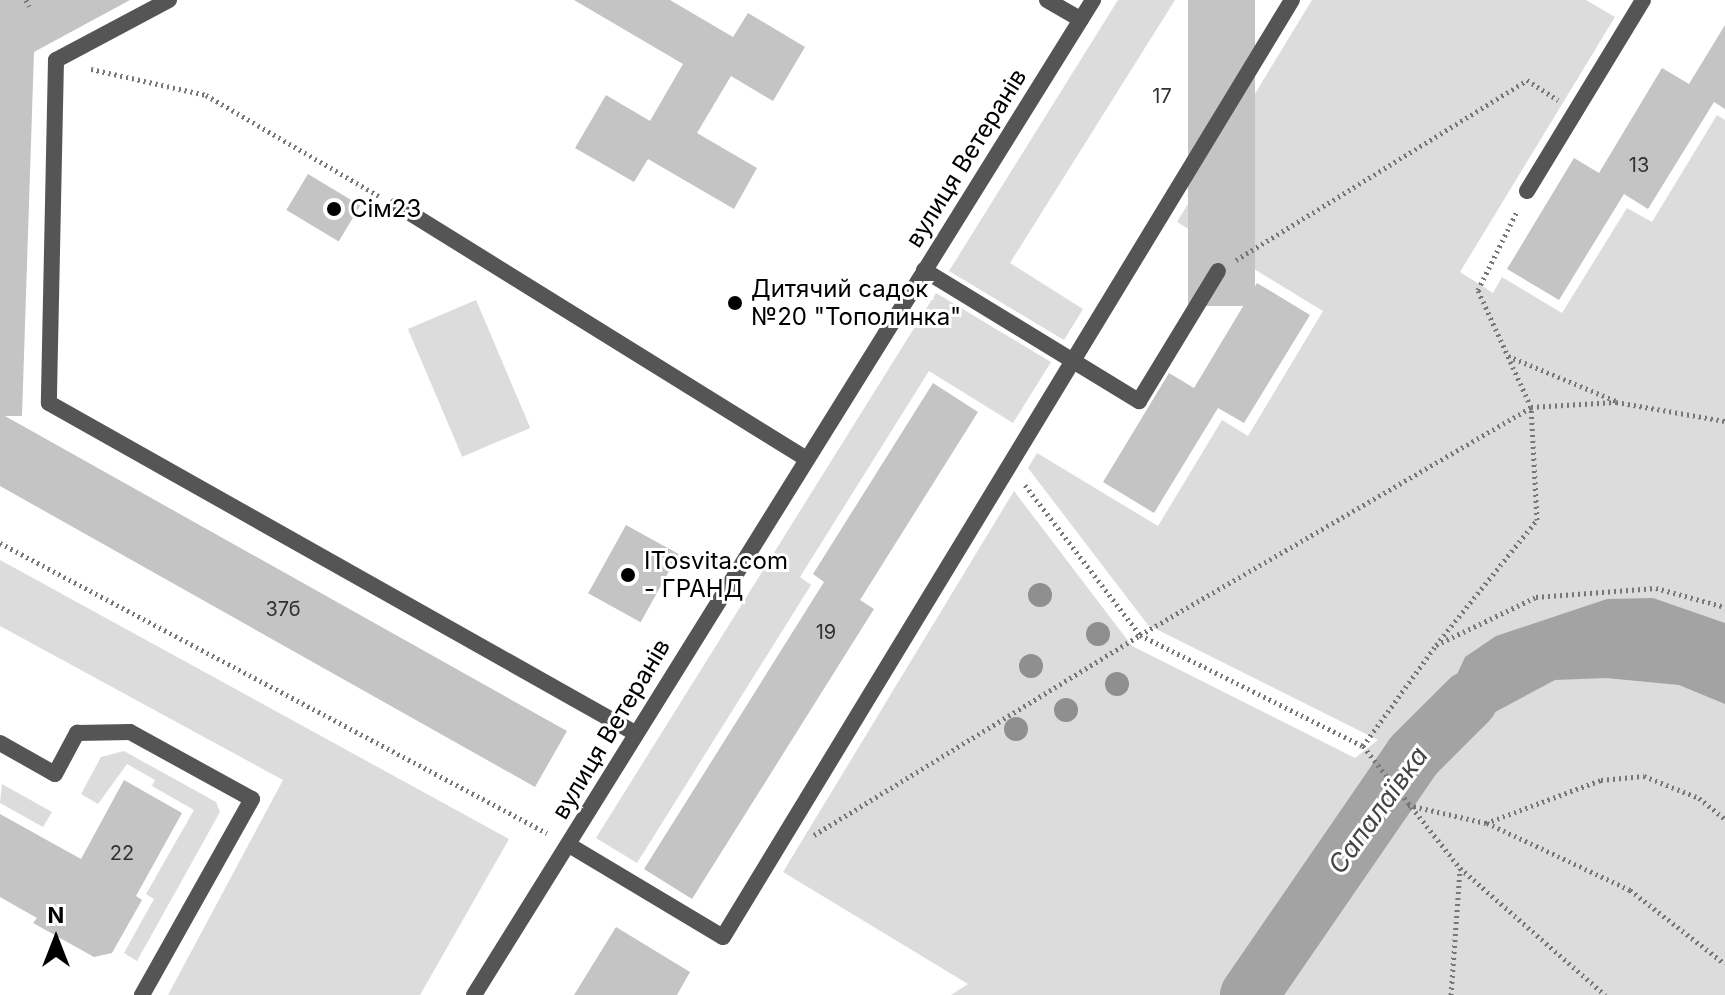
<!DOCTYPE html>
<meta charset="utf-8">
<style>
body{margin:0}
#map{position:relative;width:1725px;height:995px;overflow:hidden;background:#fff;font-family:Inter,sans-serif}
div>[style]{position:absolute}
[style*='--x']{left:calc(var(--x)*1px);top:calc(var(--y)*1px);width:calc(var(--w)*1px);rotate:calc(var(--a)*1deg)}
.green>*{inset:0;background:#dcdcdc;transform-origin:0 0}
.water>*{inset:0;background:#a3a3a3}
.river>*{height:58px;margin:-29px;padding:0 29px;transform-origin:29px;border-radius:29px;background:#a3a3a3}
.building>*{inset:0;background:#c4c4c4;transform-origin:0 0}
.path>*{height:5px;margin-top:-2.5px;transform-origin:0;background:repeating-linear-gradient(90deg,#777 0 2px,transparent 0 6px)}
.service>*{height:16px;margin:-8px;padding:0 8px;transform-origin:8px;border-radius:8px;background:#555}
.minor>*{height:16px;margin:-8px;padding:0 8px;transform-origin:8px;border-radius:8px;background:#555}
.trees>*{width:24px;height:24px;margin:-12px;border-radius:50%;background:#8f8f8f}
.dots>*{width:22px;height:22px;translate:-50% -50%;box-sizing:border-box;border:4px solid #fff;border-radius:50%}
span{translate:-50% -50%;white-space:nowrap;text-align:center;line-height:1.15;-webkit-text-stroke:6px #fff;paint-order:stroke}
.number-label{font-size:20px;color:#313131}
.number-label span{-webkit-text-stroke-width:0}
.street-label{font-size:24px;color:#000}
.poi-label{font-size:24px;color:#000}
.left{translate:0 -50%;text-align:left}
.water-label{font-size:26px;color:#444;font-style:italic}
.north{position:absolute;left:16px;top:899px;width:80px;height:80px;-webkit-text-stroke:6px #fff;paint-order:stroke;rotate:0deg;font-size:22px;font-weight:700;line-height:32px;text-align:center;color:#000}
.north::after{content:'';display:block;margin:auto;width:28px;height:36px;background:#000;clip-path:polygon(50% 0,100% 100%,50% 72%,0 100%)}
</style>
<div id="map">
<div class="green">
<i style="clip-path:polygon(1118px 0,1175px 0,1010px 263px,1083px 309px,1064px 340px,949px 271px)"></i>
<i style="clip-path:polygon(1312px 0,1586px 0,1615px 17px,1460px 272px,1493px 293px,1502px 277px,1562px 313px,1627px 208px,1652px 222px,1717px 115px,1725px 120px,1725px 995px,951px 995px,968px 984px,783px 872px,1014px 491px,1132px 646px,1355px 758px,1378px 740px,1148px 625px,1028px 468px,1037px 453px,1158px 526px,1222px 420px,1248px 436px,1323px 311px,1177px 222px)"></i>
<i style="clip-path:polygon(936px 293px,1051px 362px,1013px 423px,929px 371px,800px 577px,811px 585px,637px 863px,596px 838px)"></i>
<i style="left:476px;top:300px;width:139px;height:74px;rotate:67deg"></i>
<i style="clip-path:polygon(0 560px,509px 839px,420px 995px,168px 995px,283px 780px,0 626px)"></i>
<i style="clip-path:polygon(124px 751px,216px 802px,220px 812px,137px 961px,124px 953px,154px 899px,146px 894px,194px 810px,152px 786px,155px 780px,127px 764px,98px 804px,81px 794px,101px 757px)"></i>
<i style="clip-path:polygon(2px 784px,52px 812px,43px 827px,0 803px)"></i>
</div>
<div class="water">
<i style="clip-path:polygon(1653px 598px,1725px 623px,1725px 704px,1679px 685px,1606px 678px,1555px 680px,1413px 756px,1397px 732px,1446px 698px,1465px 657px,1496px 636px,1607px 599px)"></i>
</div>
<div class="river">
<i style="--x:1249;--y:995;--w:290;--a:-55.5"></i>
<i style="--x:1413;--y:756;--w:79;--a:-45"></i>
</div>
<div class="building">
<i style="clip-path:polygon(0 0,130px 0,34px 52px,22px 416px,5px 416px,567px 731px,535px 787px,0 486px)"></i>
<i style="clip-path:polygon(574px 0,670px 0,733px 37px,748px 13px,805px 47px,773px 101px,731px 76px,697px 133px,757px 168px,734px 209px,648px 159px,634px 182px,575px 148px,606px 95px,650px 121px,683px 64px)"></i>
<i style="left:1188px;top:0;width:67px;height:306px"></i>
<i style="clip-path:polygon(1725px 25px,1725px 109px,1714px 102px,1648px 209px,1624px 194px,1559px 300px,1507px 269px,1574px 158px,1599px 173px,1662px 68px,1689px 84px)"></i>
<i style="left:308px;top:174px;width:61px;height:42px;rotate:31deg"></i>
<i style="clip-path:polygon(1257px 283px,1310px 315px,1244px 423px,1218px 408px,1154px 513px,1103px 482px,1169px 373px,1194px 388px)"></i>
<i style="clip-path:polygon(933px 383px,978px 412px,860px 600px,874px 609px,692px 899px,644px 869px,824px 582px,813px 574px)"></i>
<i style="left:626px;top:525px;width:60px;height:78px;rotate:29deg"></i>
<i style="clip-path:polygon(124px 780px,182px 813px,136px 896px,142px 900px,112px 953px,94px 957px,33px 923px,37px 918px,0 897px,0 814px,81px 859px)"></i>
<i style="clip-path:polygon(616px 927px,690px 972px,677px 995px,574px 995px)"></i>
</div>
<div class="path">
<i style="--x:26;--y:0;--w:7;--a:63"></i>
<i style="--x:91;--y:69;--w:118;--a:12.7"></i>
<i style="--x:206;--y:95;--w:200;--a:30.3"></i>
<i style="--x:1236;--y:260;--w:342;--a:-31.7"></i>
<i style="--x:1527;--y:80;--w:37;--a:33"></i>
<i style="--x:1508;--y:356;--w:117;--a:22.6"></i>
<i style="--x:1025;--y:485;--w:189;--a:52.5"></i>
<i style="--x:1140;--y:635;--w:249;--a:26.5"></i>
<i style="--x:1363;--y:746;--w:156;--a:51.5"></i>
<i style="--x:1460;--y:868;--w:193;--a:41.2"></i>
<i style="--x:0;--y:543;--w:619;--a:27.93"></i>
<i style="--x:1436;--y:645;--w:161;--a:-51.1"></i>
<i style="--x:1537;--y:520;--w:113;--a:-93"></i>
<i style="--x:1531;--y:407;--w:128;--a:-114.4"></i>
<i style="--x:1478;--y:290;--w:88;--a:-63.7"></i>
<i style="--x:1363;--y:746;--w:125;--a:-54.1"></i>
<i style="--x:1436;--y:645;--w:111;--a:-25.6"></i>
<i style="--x:1536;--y:597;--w:120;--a:-4.3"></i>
<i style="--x:1656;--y:588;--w:72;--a:15.4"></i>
<i style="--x:1408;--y:805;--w:80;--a:13"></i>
<i style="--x:1486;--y:823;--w:123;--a:-20.5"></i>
<i style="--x:1601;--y:780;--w:43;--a:-5.3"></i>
<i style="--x:1644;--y:776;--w:59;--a:21.8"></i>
<i style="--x:1699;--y:798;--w:33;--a:39"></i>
<i style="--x:1487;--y:823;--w:158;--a:25.1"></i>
<i style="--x:1630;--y:890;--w:120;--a:37.9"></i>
<i style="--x:814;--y:835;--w:382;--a:-31.5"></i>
<i style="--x:1140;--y:635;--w:453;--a:-30.2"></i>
<i style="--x:1531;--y:407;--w:85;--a:-3.4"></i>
<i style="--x:1616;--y:402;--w:111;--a:9.9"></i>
<i style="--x:1451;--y:995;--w:127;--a:-85.9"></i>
</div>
<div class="service">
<i style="--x:169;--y:0;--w:128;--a:152"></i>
<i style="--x:56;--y:60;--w:343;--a:91.2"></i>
<i style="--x:49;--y:403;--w:673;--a:29.39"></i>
<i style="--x:1047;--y:0;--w:39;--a:30"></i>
<i style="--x:1527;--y:191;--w:223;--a:-58.7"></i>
<i style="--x:397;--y:205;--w:482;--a:31.8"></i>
<i style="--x:924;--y:270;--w:252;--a:31.4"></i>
<i style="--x:1139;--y:401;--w:152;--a:-58.7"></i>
<i style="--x:0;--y:743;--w:63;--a:29.4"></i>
<i style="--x:55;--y:774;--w:47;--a:-61.8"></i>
<i style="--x:77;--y:733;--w:53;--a:-1.1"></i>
<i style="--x:130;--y:732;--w:139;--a:28.8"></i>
<i style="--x:252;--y:799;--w:225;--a:119.3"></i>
<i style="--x:569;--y:845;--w:179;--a:30.9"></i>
<i style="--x:723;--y:937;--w:1096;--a:-58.73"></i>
</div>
<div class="minor">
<i style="--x:474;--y:995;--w:1172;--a:-58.11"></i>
</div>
<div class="trees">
<i style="left:1040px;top:595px"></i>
<i style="left:1098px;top:634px"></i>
<i style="left:1031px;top:666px"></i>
<i style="left:1117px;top:684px"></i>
<i style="left:1066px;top:710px"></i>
<i style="left:1016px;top:729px"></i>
</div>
<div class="dots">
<i style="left:334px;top:209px;background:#000"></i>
<i style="left:735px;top:303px;background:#000"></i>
<i style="left:628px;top:575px;background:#000"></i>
</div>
<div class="number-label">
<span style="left:1162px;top:96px">17</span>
<span style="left:1639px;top:165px">13</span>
<span style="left:283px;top:609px">37б</span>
<span style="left:826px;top:632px">19</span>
<span style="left:122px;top:853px">22</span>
</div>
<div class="street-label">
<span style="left:966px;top:158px;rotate:-58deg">вулиця Ветеранів</span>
<span style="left:611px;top:729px;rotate:-59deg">вулиця Ветеранів</span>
</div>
<div class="poi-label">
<span class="left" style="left:350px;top:209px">Сім23</span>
<span class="left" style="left:751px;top:303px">Дитячий садок<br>№20 "Тополинка"</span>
<span class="left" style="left:644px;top:575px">ITosvita.com<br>- ГРАНД</span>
</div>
<div class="water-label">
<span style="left:1378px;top:810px;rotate:-54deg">Сапалаївка</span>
</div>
<div class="north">N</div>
</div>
